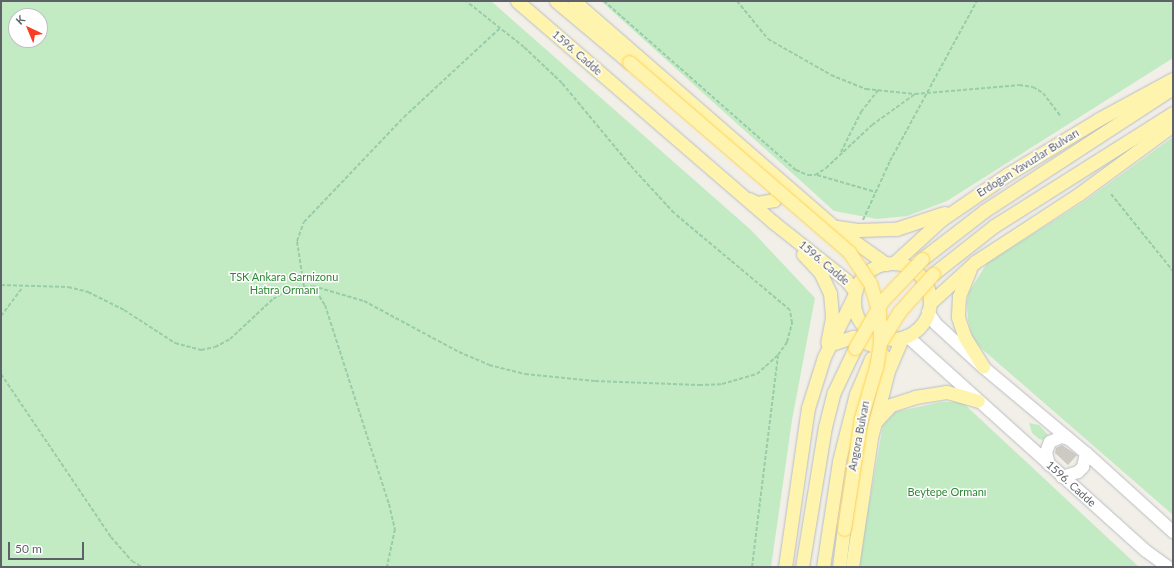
<!DOCTYPE html>
<meta charset="utf-8">
<style>
body{margin:0}
#map{position:relative;width:1174px;height:568px;overflow:hidden;background:#f1efe7;font-family:Lato,sans-serif}
div>[style]{position:absolute}
[style*='--x']{left:calc(var(--x)*1px);top:calc(var(--y)*1px);width:calc(var(--w)*1px);rotate:calc(var(--a)*1deg)}
.green>*{inset:0;background:#c2ebc3}
.building>*{inset:0;background:#cdcac4}
.path>*{height:2px;margin-top:-1px;transform-origin:0;background:repeating-linear-gradient(90deg,#99cda9 0 4px,transparent 0 6px)}
.roads{filter:drop-shadow(0 0 1px #babdc3) drop-shadow(0 0 1px #babdc3)}
.secondary>*{height:12px;margin:-6px;padding:0 6px;transform-origin:6px;border-radius:6px;background:#fff}
.primary>*{height:13px;margin:-6.5px;padding:0 6.5px;transform-origin:6.5px;border-radius:6.5px;background:#fff4ae}
.primary>.ring{margin:-6.5px;padding:0;box-sizing:content-box;background:none;border:13px solid #fff4ae;border-radius:50%}
.bridges{filter:drop-shadow(0 0 1px #fed254) drop-shadow(0 0 1px #fed254)}
.primary-bridge>*{height:13px;margin:-6.5px;padding:0 6.5px;transform-origin:6.5px;border-radius:6.5px;background:#fff4ae}
span{translate:-50% -50%;white-space:nowrap;text-align:center;line-height:1.15;-webkit-text-stroke:3px #fff;paint-order:stroke}
.street-label{font-size:11px;color:#5e6268}
.park-label{font-size:11px;color:#2e8734}
.frame{position:absolute;inset:0;border:2px solid #5e6268;pointer-events:none}
.north{position:absolute;left:8px;top:8px;width:40px;height:40px;box-sizing:border-box;background:#fff;border:1px solid #bfc0c3;border-radius:50%;rotate:316deg;font-size:11px;font-weight:700;line-height:16px;text-align:center;color:#5e6268}
.north::after{content:'';display:block;margin:auto;width:14px;height:18px;background:#f83c26;clip-path:polygon(50% 0,100% 100%,50% 72%,0 100%)}
.scale{position:absolute;left:8px;top:542px;width:76px;height:18px;box-sizing:border-box;border:2px solid #5e6268;border-top:0;padding-left:5px;font-size:12px;line-height:14px;white-space:nowrap;color:#5e6268;-webkit-text-stroke:3px #fff;paint-order:stroke}
</style>
<div id="map">
<div class="green">
<i style="clip-path:polygon(evenodd,1px 1px,491px 1px,751px 230px,815px 298px,792px 420px,771px 567px,1px 567px,1px 1px,16px 16px,40px 16px,40px 40px,16px 40px,16px 16px)"></i>
<i style="clip-path:polygon(601px 1px,1173px 1px,1173px 58px,947px 201px,907px 216px,877px 219px,834px 211px)"></i>
<i style="clip-path:polygon(1173px 137px,1173px 515px,982px 349px,973px 338px,968px 320px,967px 302px,969px 292px,987px 263px,1082px 203px)"></i>
<i style="clip-path:polygon(941px 402px,962px 402px,1139px 567px,858px 567px,883px 425px,895px 412px)"></i>
<i style="clip-path:polygon(1029px 423px,1039px 425px,1048px 435px,1043px 440px,1039px 439px,1032px 433px)"></i>
</div>
<div class="building">
<i style="clip-path:polygon(1062px 445px,1077px 455px,1068px 465px,1055px 453px,1056px 448px)"></i>
</div>
<div class="path">
<i style="--x:604;--y:1;--w:256;--a:41.4"></i>
<i style="--x:796;--y:170;--w:13;--a:23"></i>
<i style="--x:808;--y:175;--w:7;--a:0"></i>
<i style="--x:815;--y:175;--w:13;--a:-32"></i>
<i style="--x:826;--y:168;--w:63;--a:-43.1"></i>
<i style="--x:872;--y:125;--w:53;--a:-35.8"></i>
<i style="--x:737;--y:1;--w:49;--a:50.8"></i>
<i style="--x:768;--y:39;--w:73;--a:29.7"></i>
<i style="--x:831;--y:75;--w:38;--a:22"></i>
<i style="--x:866;--y:89;--w:49;--a:5.8"></i>
<i style="--x:915;--y:94;--w:104;--a:-4.9"></i>
<i style="--x:1019;--y:85;--w:14;--a:8"></i>
<i style="--x:1033;--y:87;--w:12;--a:31"></i>
<i style="--x:1043;--y:93;--w:30;--a:53"></i>
<i style="--x:841;--y:152;--w:45;--a:-63.4"></i>
<i style="--x:861;--y:112;--w:28;--a:-52"></i>
<i style="--x:817;--y:175;--w:61;--a:16.1"></i>
<i style="--x:1111;--y:194;--w:99;--a:51.2"></i>
<i style="--x:863;--y:220;--w:65;--a:-65.4"></i>
<i style="--x:890;--y:161;--w:182;--a:-61.5"></i>
<i style="--x:1;--y:285;--w:67;--a:1.7"></i>
<i style="--x:68;--y:287;--w:21;--a:14"></i>
<i style="--x:88;--y:292;--w:40;--a:26.6"></i>
<i style="--x:124;--y:310;--w:61;--a:32.9"></i>
<i style="--x:175;--y:343;--w:27;--a:15"></i>
<i style="--x:201;--y:350;--w:14;--a:-12"></i>
<i style="--x:215;--y:347;--w:17;--a:-28"></i>
<i style="--x:230;--y:339;--w:59;--a:-42.9"></i>
<i style="--x:273;--y:299;--w:22;--a:-30"></i>
<i style="--x:292;--y:288;--w:21;--a:-5"></i>
<i style="--x:313;--y:286;--w:53;--a:16.4"></i>
<i style="--x:364;--y:301;--w:108;--a:28.2"></i>
<i style="--x:459;--y:352;--w:33;--a:23"></i>
<i style="--x:489;--y:365;--w:37;--a:14"></i>
<i style="--x:525;--y:374;--w:70;--a:5.7"></i>
<i style="--x:595;--y:381;--w:104;--a:2.2"></i>
<i style="--x:699;--y:385;--w:23;--a:-2"></i>
<i style="--x:722;--y:384;--w:36;--a:-16"></i>
<i style="--x:757;--y:374;--w:28;--a:-42"></i>
<i style="--x:778;--y:355;--w:16;--a:-55"></i>
<i style="--x:787;--y:342;--w:20;--a:-75"></i>
<i style="--x:792;--y:323;--w:13;--a:-99"></i>
<i style="--x:790;--y:310;--w:151;--a:-140.1"></i>
<i style="--x:674;--y:213;--w:65;--a:-132.5"></i>
<i style="--x:630;--y:165;--w:107;--a:-129.7"></i>
<i style="--x:562;--y:83;--w:52;--a:-136.5"></i>
<i style="--x:524;--y:47;--w:74;--a:-141.6"></i>
<i style="--x:313;--y:286;--w:22;--a:58"></i>
<i style="--x:325;--y:305;--w:209;--a:72.2"></i>
<i style="--x:389;--y:504;--w:26;--a:77"></i>
<i style="--x:395;--y:529;--w:39;--a:102"></i>
<i style="--x:304;--y:287;--w:47;--a:-98.7"></i>
<i style="--x:297;--y:241;--w:20;--a:-70"></i>
<i style="--x:304;--y:222;--w:145;--a:-46.4"></i>
<i style="--x:404;--y:117;--w:131;--a:-42.8"></i>
<i style="--x:1;--y:316;--w:36;--a:-53"></i>
<i style="--x:1;--y:374;--w:197;--a:56"></i>
<i style="--x:111;--y:537;--w:32;--a:49"></i>
<i style="--x:132;--y:561;--w:12;--a:31"></i>
<i style="--x:752;--y:567;--w:213;--a:-83"></i>
</div>
<div class="roads">
<div class="secondary">
<i style="--x:928;--y:312;--w:14;--a:56"></i>
<i style="--x:936;--y:324;--w:64;--a:42.5"></i>
<i style="--x:983;--y:367;--w:134;--a:39.9"></i>
<i style="--x:1086;--y:453;--w:118;--a:42.2"></i>
<i style="--x:907;--y:336;--w:321;--a:42"></i>
<i style="--x:1146;--y:551;--w:27;--a:36"></i>
<i style="--x:1049;--y:465;--w:13;--a:-103"></i>
<i style="--x:1046;--y:452;--w:11;--a:-68"></i>
<i style="--x:1050;--y:442;--w:12;--a:-24"></i>
<i style="--x:1061;--y:437;--w:8;--a:14"></i>
<i style="--x:1062;--y:477;--w:17;--a:-17"></i>
<i style="--x:1078;--y:472;--w:7;--a:-45"></i>
<i style="--x:1083;--y:467;--w:14;--a:-78"></i>
</div>
<div class="primary">
<i style="--x:517;--y:1;--w:338;--a:40.8"></i>
<i style="--x:773;--y:222;--w:93;--a:38.5"></i>
<i style="--x:846;--y:280;--w:14;--a:51"></i>
<i style="--x:556;--y:1;--w:95;--a:39.9"></i>
<i style="--x:574;--y:1;--w:344;--a:41"></i>
<i style="--x:834;--y:227;--w:64;--a:35.4"></i>
<i style="--x:749;--y:199;--w:9;--a:27"></i>
<i style="--x:757;--y:203;--w:17;--a:-10"></i>
<i style="--x:774;--y:200;--w:9;--a:-63"></i>
<i style="--x:778;--y:192;--w:10;--a:-107"></i>
<i style="--x:837;--y:227;--w:22;--a:8"></i>
<i style="--x:859;--y:230;--w:37;--a:-2"></i>
<i style="--x:896;--y:229;--w:51;--a:-18.4"></i>
<i style="--x:803;--y:254;--w:25;--a:47"></i>
<i style="--x:820;--y:272;--w:23;--a:65"></i>
<i style="--x:830;--y:293;--w:25;--a:85"></i>
<i style="--x:832;--y:318;--w:25;--a:101"></i>
<i style="--x:922;--y:259;--w:78;--a:-37.7"></i>
<i style="--x:984;--y:211;--w:225;--a:-33.1"></i>
<i style="--x:894;--y:263;--w:64;--a:-42.5"></i>
<i style="--x:941;--y:220;--w:81;--a:-34.5"></i>
<i style="--x:1008;--y:174;--w:106;--a:-31.1"></i>
<i style="--x:1099;--y:119;--w:84;--a:-28.4"></i>
<i class="ring" style="left:854px;top:263px;width:63px;height:63px"></i>
<i style="--x:970;--y:269;--w:29;--a:112"></i>
<i style="--x:959;--y:296;--w:21;--a:93"></i>
<i style="--x:958;--y:317;--w:20;--a:72"></i>
<i style="--x:964;--y:336;--w:36;--a:58"></i>
<i style="--x:933;--y:274;--w:78;--a:-38.2"></i>
<i style="--x:994;--y:226;--w:212;--a:-32.3"></i>
<i style="--x:930;--y:303;--w:61;--a:-42.3"></i>
<i style="--x:975;--y:262;--w:124;--a:-33.2"></i>
<i style="--x:1079;--y:194;--w:117;--a:-36.3"></i>
<i style="--x:831;--y:344;--w:23;--a:-18"></i>
<i style="--x:853;--y:337;--w:23;--a:23"></i>
<i style="--x:874;--y:346;--w:16;--a:45"></i>
<i style="--x:877;--y:420;--w:21;--a:-47"></i>
<i style="--x:891;--y:405;--w:25;--a:-18"></i>
<i style="--x:915;--y:397;--w:32;--a:-9"></i>
<i style="--x:947;--y:392;--w:32;--a:16"></i>
<i style="--x:785;--y:567;--w:161;--a:-81.8"></i>
<i style="--x:808;--y:408;--w:53;--a:-72.6"></i>
<i style="--x:824;--y:357;--w:68;--a:-63.8"></i>
<i style="--x:802;--y:567;--w:142;--a:-80.7"></i>
<i style="--x:825;--y:427;--w:36;--a:-76"></i>
<i style="--x:834;--y:392;--w:49;--a:-64.5"></i>
<i style="--x:823;--y:567;--w:107;--a:-81.4"></i>
<i style="--x:839;--y:461;--w:69;--a:-75.8"></i>
<i style="--x:856;--y:394;--w:39;--a:-67"></i>
<i style="--x:839;--y:567;--w:38;--a:-83"></i>
<i style="--x:852;--y:567;--w:130;--a:-81.6"></i>
<i style="--x:871;--y:438;--w:69;--a:-75.8"></i>
<i style="--x:888;--y:371;--w:36;--a:-67"></i>
</div>
</div>
<div class="bridges">
<div class="primary-bridge">
<i style="--x:629;--y:62;--w:291;--a:40.8"></i>
<i style="--x:849;--y:252;--w:37;--a:56"></i>
<i style="--x:870;--y:283;--w:30;--a:73"></i>
<i style="--x:879;--y:312;--w:31;--a:88"></i>
<i style="--x:880;--y:343;--w:24;--a:99"></i>
<i style="--x:876;--y:367;--w:53;--a:106.4"></i>
<i style="--x:861;--y:418;--w:112;--a:98.7"></i>
<i style="--x:881;--y:341;--w:34;--a:-58"></i>
<i style="--x:899;--y:312;--w:51;--a:-48.2"></i>
<i style="--x:855;--y:348;--w:54;--a:-60.1"></i>
<i style="--x:882;--y:301;--w:58;--a:-46.4"></i>
</div>
</div>
<div class="street-label">
<span style="left:577px;top:53px;rotate:41deg">1596. Cadde</span>
<span style="left:1028px;top:163px;rotate:-32deg">Erdoğan Yavuzlar Bulvarı</span>
<span style="left:824px;top:263px;rotate:40deg">1596. Cadde</span>
<span style="left:859px;top:436px;rotate:-79deg">Angora Bulvarı</span>
<span style="left:1071px;top:484px;rotate:42deg">1596. Cadde</span>
</div>
<div class="park-label">
<span style="left:284px;top:284px">TSK Ankara Garnizonu<br>Hatıra Ormanı</span>
<span style="left:947px;top:492px">Beytepe Ormanı</span>
</div>
<div class="frame"></div>
<div class="north">K</div>
<div class="scale">50 m</div>
</div>
